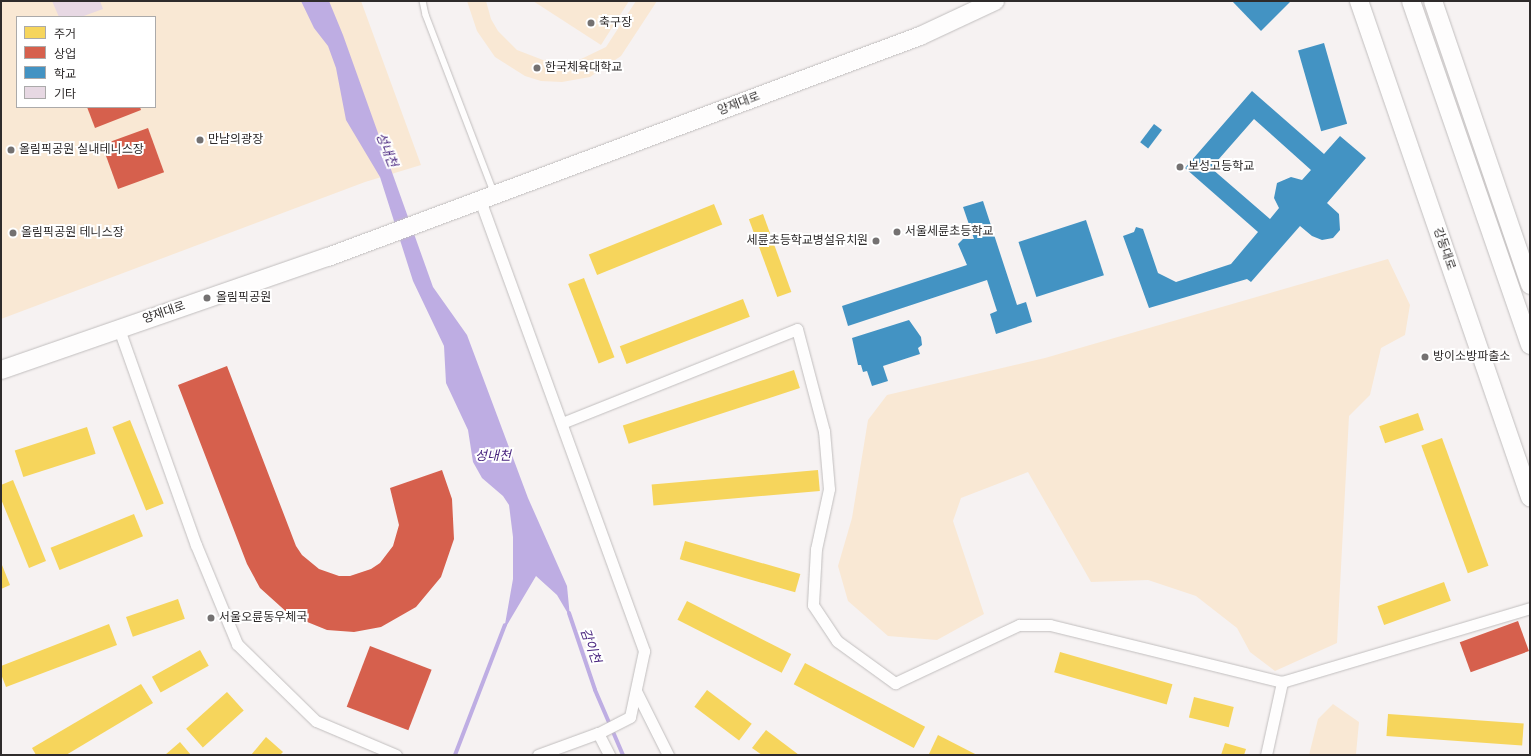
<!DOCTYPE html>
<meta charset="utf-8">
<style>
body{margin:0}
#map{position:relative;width:1531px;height:756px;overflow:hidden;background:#f6f2f2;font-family:Arial,"Noto Sans KR",sans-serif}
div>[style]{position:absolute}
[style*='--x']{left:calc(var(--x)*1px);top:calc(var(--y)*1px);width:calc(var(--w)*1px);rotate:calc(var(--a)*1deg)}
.green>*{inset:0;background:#f9e8d4}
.water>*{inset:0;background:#beade3}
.homes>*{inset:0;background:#f6d55c;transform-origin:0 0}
.shops>*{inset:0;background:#d6604d;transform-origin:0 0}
.schools>*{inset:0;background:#4393c3;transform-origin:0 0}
.stream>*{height:4px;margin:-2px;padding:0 2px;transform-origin:2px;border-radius:2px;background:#beade3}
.building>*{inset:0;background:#e7d8e3}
.roads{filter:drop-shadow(0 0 1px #c1bebe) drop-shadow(0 0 1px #c1bebe)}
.lane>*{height:5.5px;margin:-2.75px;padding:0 2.75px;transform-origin:2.75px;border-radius:2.75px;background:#fefdfd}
.street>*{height:11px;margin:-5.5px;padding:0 5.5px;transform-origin:5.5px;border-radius:5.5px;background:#fefdfd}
.primary>*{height:18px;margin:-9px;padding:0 9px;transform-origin:9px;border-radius:9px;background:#fefdfd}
.dots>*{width:11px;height:11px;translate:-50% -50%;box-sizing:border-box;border:2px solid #fff;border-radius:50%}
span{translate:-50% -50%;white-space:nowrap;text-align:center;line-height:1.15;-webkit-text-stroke:4px #fff;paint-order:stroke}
.poi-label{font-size:12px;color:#2e2b2b}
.left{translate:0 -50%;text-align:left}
.right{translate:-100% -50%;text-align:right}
.street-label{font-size:12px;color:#2e2b2b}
.water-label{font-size:13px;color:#48247e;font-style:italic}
.frame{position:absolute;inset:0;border:2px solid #2e2b2b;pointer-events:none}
.legend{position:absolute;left:16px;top:16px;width:140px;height:92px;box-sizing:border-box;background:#fff;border:1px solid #abaaaa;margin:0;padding:5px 7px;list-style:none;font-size:12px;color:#2e2b2b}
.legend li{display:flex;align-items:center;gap:8px;height:20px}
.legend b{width:20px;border:1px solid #abaaaa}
</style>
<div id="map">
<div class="green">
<i style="clip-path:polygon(evenodd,1px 1px,361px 1px,421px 165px,365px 182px,1px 319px,1px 1px,17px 17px,155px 17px,155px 107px,17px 107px,17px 17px)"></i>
<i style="clip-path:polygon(467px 1px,486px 1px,491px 19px,498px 31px,517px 50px,543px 60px,568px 62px,579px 60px,606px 47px,636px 1px,657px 1px,621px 56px,590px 77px,562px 82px,541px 81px,525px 76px,495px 57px,477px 31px)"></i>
<i style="clip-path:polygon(533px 1px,629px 1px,601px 45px)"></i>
<i style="clip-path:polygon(1388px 259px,1410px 305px,1405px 335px,1381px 348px,1370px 395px,1349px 416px,1337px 643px,1275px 671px,1250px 652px,1237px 628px,1196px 596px,1148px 580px,1091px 582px,1028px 472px,961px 498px,953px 521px,984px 614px,937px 640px,888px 636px,848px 601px,838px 566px,852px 518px,868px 420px,887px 395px,1045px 358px)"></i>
<i style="clip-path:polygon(1333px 704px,1359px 722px,1356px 754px,1366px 755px,1309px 755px,1318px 719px)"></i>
</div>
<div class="water">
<i style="clip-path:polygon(301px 1px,329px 1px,343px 35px,433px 287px,467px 335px,528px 498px,567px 586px,570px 617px,557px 595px,536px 576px,504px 630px,513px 579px,513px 537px,509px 505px,503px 496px,482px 478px,473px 462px,468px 430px,446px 383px,444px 346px,413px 281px,380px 177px,346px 120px,336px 68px,328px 46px,314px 28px)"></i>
</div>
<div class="homes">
<i style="left:714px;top:204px;width:22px;height:135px;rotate:68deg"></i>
<i style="left:763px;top:214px;width:83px;height:15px;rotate:70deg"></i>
<i style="left:584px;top:278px;width:85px;height:17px;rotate:69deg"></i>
<i style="left:743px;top:299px;width:19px;height:132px;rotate:69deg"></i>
<i style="left:794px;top:370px;width:19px;height:180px;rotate:72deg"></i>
<i style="left:1418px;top:413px;width:18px;height:41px;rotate:71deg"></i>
<i style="left:130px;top:420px;width:90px;height:19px;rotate:68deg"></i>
<i style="left:87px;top:427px;width:28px;height:76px;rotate:72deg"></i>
<i style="left:1442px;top:438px;width:136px;height:22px;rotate:70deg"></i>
<i style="left:818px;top:470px;width:21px;height:167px;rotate:85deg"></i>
<i style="clip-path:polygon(13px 480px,46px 561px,29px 568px,1px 499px,1px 485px)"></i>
<i style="left:134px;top:514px;width:24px;height:90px;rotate:68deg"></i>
<i style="left:685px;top:541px;width:120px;height:19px;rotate:16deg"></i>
<i style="clip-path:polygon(2px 565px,10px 585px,1px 589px,1px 566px)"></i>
<i style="left:1444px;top:582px;width:20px;height:71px;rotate:70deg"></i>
<i style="left:178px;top:599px;width:21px;height:55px;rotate:71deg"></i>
<i style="left:687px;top:601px;width:117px;height:21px;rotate:27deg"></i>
<i style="clip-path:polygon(109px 624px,117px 645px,6px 687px,1px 674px,1px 666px)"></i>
<i style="left:200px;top:650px;width:18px;height:55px;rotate:61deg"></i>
<i style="left:1060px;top:652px;width:117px;height:21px;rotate:16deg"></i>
<i style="left:805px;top:663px;width:136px;height:24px;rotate:28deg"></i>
<i style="clip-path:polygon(141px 684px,153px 703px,66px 755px,36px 755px,32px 748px)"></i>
<i style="left:707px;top:690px;width:56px;height:21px;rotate:37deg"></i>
<i style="left:227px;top:692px;width:25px;height:55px;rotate:48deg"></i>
<i style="left:1194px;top:697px;width:41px;height:21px;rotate:14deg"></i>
<i style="left:1388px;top:714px;width:136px;height:22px;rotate:4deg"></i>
<i style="clip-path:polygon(766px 730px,799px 755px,762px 755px,752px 748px)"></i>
<i style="clip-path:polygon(938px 735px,977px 755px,932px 755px,929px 754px)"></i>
<i style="clip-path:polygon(266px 737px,283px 752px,280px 755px,251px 755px)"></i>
<i style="clip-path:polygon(180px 742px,191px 755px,165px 755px)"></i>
<i style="clip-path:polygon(1225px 743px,1246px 749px,1244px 755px,1221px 755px)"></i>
</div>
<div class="shops">
<i style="clip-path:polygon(87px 107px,140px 107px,141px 110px,95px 128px)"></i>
<i style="left:148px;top:128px;width:47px;height:49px;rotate:70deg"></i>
<i style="clip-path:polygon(227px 366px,296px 546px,302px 555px,319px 569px,339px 576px,350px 576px,371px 569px,380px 563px,393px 546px,399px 525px,390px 488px,442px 470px,452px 499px,454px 539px,441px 577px,416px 607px,381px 627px,354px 632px,327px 630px,290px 615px,260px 588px,247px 564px,178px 385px)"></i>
<i style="left:1518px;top:621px;width:32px;height:62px;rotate:70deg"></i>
<i style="left:370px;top:646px;width:66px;height:65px;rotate:21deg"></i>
</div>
<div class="schools">
<i style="clip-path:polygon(1232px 1px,1291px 1px,1261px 31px)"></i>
<i style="left:1324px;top:43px;width:84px;height:27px;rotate:74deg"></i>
<i style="clip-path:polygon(evenodd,1252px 91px,1324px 154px,1340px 136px,1366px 158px,1327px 203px,1339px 214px,1340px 230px,1333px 238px,1322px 240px,1312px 236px,1300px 226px,1251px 282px,1247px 279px,1149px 308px,1123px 236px,1134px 232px,1136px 227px,1143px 229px,1158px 273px,1176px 282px,1231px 264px,1258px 232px,1185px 168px,1252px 91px,1254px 119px,1311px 170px,1302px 180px,1291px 177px,1277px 183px,1274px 198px,1279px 208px,1270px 219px,1211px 168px,1254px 119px)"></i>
<i style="left:1154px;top:124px;width:10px;height:23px;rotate:37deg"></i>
<i style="clip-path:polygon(983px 201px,1017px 305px,1026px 302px,1032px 322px,996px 334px,990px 314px,997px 311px,987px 280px,848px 326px,842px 306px,967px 265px,958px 244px,963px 239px,974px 239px,963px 207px)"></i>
<i style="left:1086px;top:220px;width:58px;height:71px;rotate:72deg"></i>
<i style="clip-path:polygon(909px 320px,921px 337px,922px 345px,918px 348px,920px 354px,883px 366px,888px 381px,872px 386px,867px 371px,863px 372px,861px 365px,858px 365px,852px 338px)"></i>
</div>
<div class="stream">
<i style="--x:569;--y:613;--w:81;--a:71.3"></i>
<i style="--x:595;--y:690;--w:71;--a:66.7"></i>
<i style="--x:455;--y:755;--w:139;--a:-69"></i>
</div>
<div class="building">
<i style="clip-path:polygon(52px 1px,100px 1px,103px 9px,81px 17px,59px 17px)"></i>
</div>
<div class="roads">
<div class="lane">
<i style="--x:423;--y:1;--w:14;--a:78"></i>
<i style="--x:426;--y:15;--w:190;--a:69"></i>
</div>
<div class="street">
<i style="--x:480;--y:200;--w:480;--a:70"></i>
<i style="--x:644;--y:651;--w:67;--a:102"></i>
<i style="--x:630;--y:717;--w:36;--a:153"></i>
<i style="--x:598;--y:733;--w:64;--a:159.9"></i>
<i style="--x:119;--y:329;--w:229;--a:70.4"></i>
<i style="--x:196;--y:545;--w:107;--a:67.5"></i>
<i style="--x:237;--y:644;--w:110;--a:44.3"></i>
<i style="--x:316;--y:721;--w:87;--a:23"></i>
<i style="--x:562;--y:423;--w:253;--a:-21.8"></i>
<i style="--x:797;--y:329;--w:106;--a:75.2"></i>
<i style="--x:824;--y:431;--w:58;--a:85.1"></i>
<i style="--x:829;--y:489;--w:61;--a:102.2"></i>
<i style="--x:816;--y:549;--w:56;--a:93.1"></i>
<i style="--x:813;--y:605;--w:43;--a:56.3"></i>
<i style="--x:837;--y:641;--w:72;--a:35.9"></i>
<i style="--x:895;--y:683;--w:137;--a:-25.1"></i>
<i style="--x:1019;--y:625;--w:31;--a:0"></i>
<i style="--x:1050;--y:625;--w:239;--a:13.8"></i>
<i style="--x:636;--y:691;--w:72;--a:63.4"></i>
<i style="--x:598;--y:733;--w:25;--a:63"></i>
<i style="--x:1266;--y:755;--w:75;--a:-77.6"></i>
<i style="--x:1282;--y:682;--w:259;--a:-16.6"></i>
</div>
<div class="primary">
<i style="--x:1359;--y:1;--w:525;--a:70.98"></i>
<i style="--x:1411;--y:1;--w:364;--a:70.9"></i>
<i style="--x:1433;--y:1;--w:300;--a:71.1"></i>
<i style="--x:1;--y:370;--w:346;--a:-19.1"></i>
<i style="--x:328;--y:257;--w:632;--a:-20.47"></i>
<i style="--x:920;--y:36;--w:83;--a:-25"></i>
</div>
</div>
<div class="dots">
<i style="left:591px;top:23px;background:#747171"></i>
<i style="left:537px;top:68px;background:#747171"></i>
<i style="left:200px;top:140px;background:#747171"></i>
<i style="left:11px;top:150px;background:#747171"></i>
<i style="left:1180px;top:167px;background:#747171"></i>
<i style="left:897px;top:232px;background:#747171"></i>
<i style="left:13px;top:233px;background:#747171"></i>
<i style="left:876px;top:241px;background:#747171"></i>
<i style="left:207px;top:298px;background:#747171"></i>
<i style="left:1425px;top:357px;background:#747171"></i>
<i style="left:211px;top:618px;background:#747171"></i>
</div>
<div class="poi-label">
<span class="left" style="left:599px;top:23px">축구장</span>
<span class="left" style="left:545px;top:68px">한국체육대학교</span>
<span class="left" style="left:208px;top:140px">만남의광장</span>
<span class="left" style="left:19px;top:150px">올림픽공원 실내테니스장</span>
<span class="left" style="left:1188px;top:167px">보성고등학교</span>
<span class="left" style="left:905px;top:232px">서울세륜초등학교</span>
<span class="left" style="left:21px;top:233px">올림픽공원 테니스장</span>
<span class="right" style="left:868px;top:241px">세륜초등학교병설유치원</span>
<span class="left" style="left:216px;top:298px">올림픽공원</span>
<span class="left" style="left:1433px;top:357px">방이소방파출소</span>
<span class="left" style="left:219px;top:618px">서울오륜동우체국</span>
</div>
<div class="street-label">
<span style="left:739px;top:104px;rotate:-21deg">양재대로</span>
<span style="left:1444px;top:249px;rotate:71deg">강동대로</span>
<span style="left:164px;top:313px;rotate:-19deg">양재대로</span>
</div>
<div class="water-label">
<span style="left:386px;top:150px;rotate:68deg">성내천</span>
<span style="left:493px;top:456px">성내천</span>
<span style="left:590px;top:646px;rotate:70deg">감이천</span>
</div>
<div class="frame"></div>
<ul class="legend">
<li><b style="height:11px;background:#f6d55c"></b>주거</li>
<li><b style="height:11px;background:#d6604d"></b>상업</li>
<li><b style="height:11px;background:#4393c3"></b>학교</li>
<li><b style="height:11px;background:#e7d8e3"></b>기타</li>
</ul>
</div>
